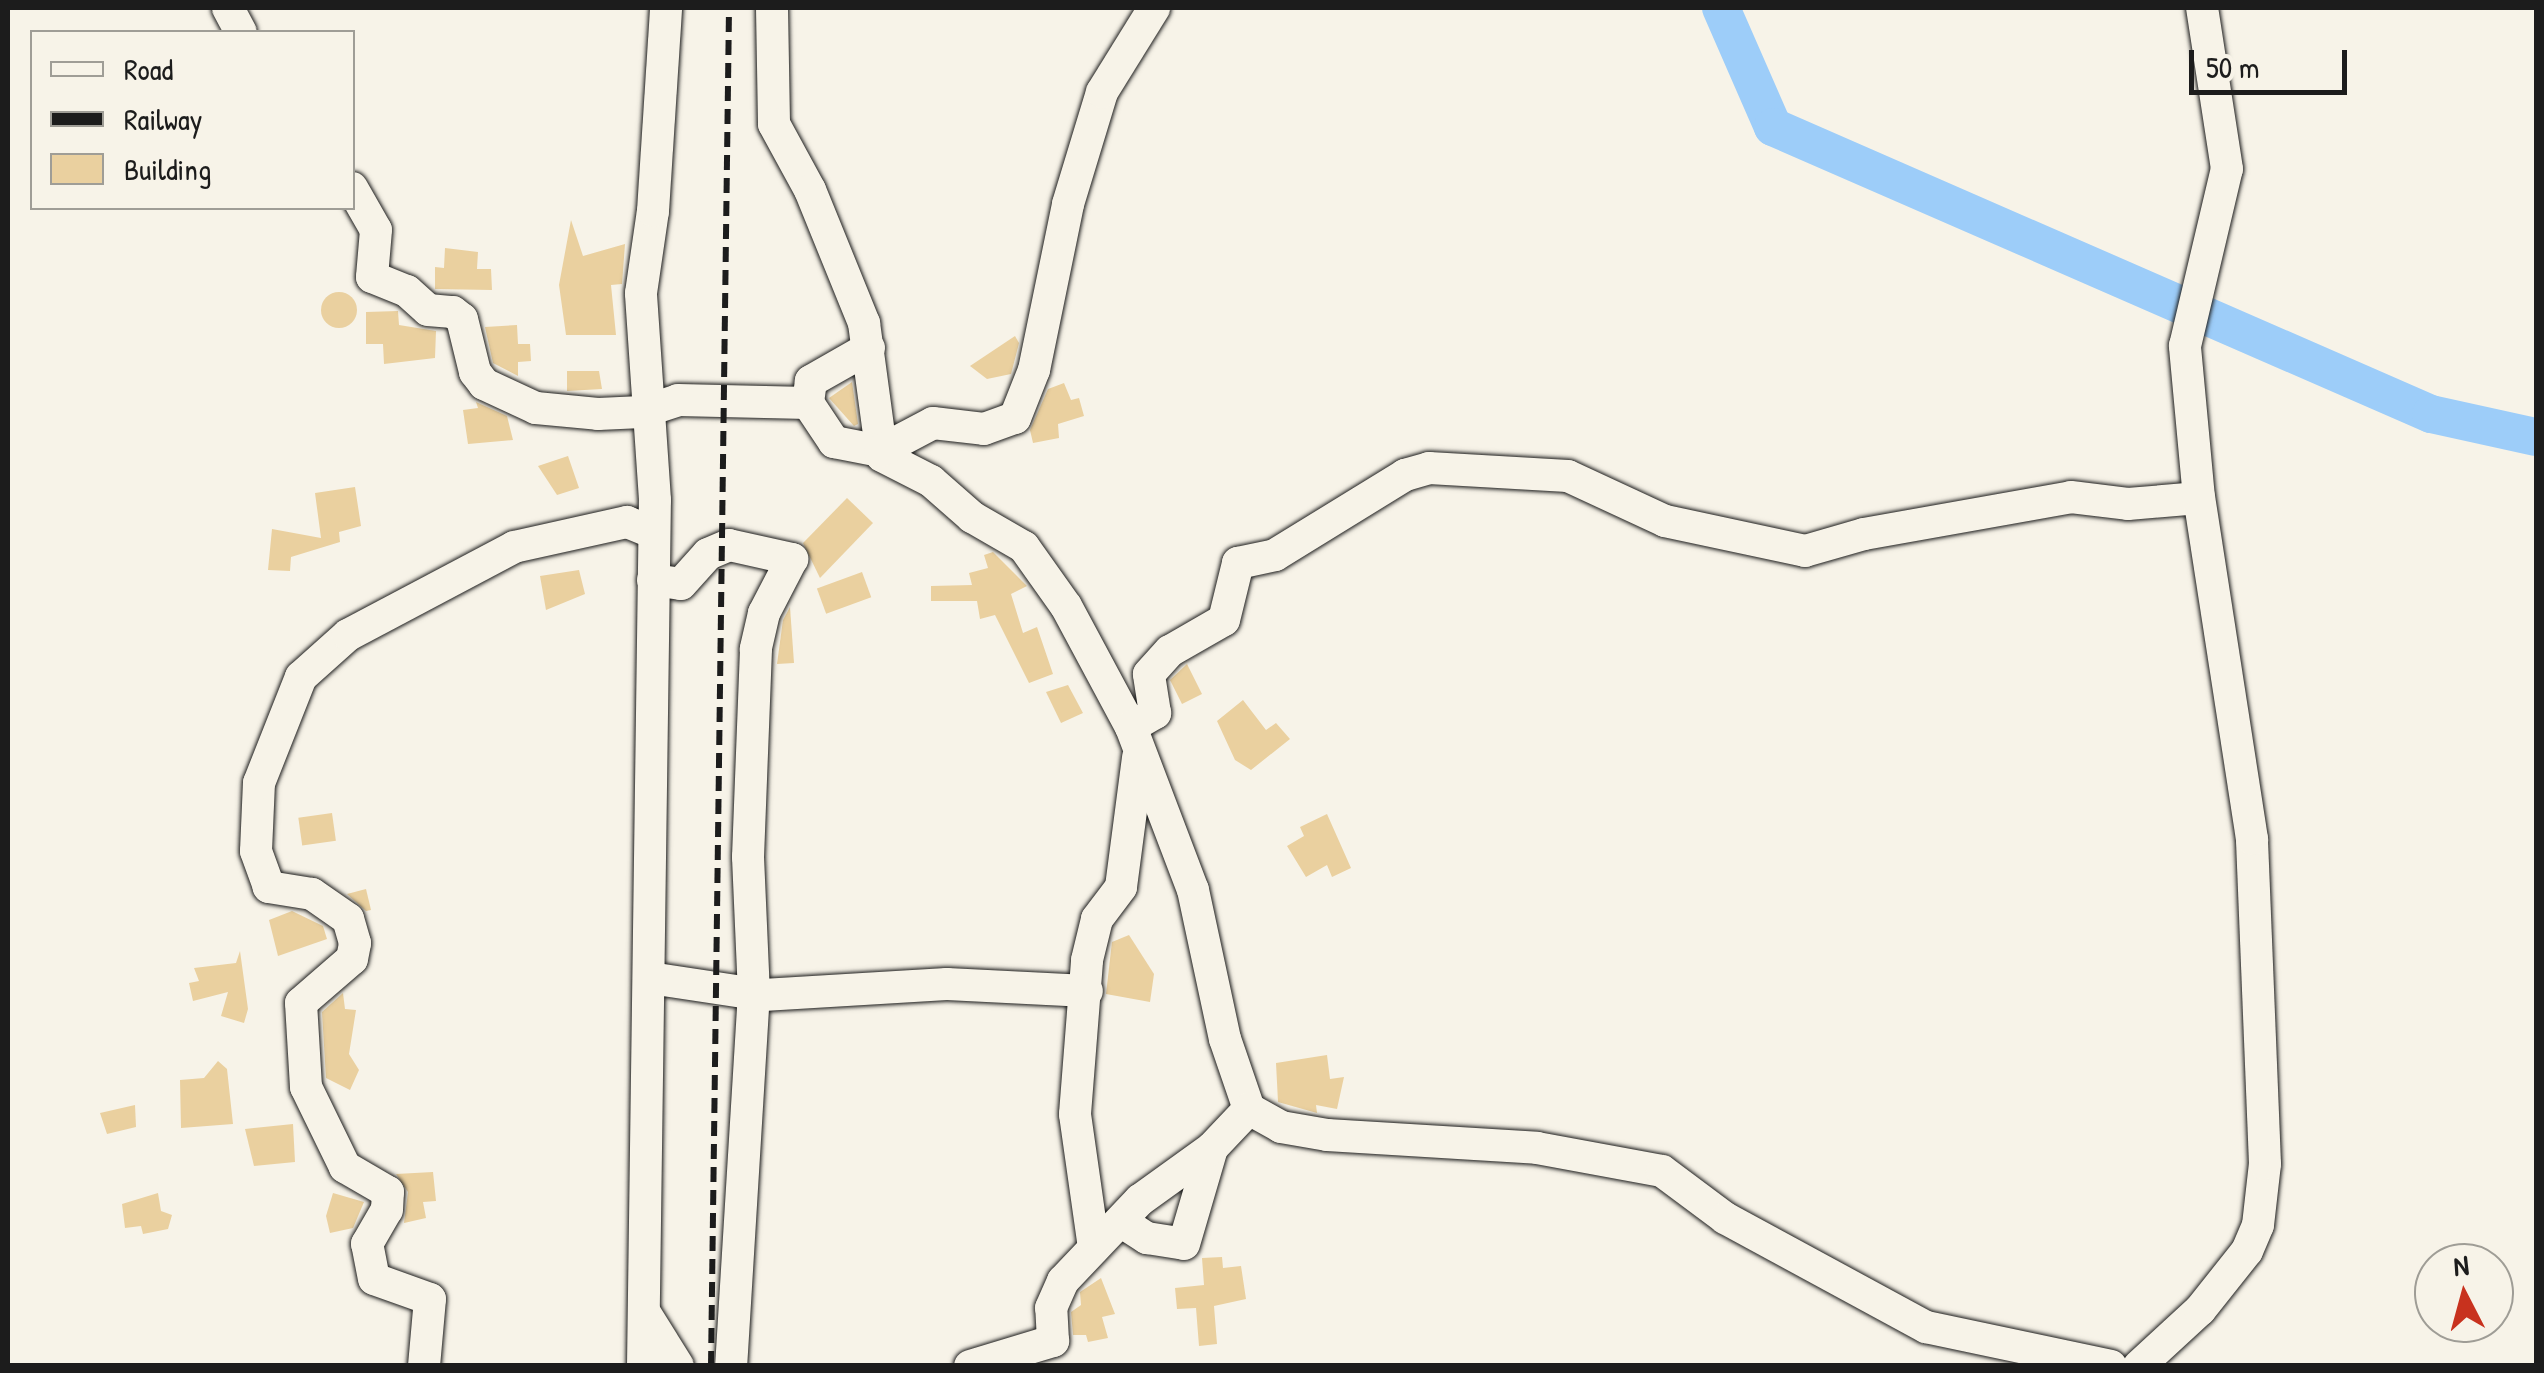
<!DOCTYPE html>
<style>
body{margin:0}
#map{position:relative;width:2544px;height:1373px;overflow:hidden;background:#f7f3e8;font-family:"Patrick Hand",sans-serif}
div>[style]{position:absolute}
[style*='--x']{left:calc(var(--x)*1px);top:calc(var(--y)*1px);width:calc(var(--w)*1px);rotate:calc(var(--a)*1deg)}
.river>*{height:38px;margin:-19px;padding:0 19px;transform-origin:19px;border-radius:19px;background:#9dcdf9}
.building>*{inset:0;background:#ead09f;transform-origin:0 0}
.round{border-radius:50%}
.roads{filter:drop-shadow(0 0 2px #1c1c1c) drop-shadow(0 0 2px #1c1c1c)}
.minor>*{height:32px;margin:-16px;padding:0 16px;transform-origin:16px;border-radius:16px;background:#f7f3e8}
.rail>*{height:6px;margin-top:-3px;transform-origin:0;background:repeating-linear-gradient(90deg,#1c1c1c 0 15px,transparent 0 23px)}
span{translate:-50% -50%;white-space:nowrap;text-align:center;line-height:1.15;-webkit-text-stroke:8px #f7f3e8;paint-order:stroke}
.frame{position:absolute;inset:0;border:10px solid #1c1c1c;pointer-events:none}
.legend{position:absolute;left:30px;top:30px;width:325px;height:180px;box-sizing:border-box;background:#f7f3e8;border:2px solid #9f9d96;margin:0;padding:12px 18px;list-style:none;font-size:30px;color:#1c1c1c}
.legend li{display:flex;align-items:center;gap:20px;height:50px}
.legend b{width:50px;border:2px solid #9f9d96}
.north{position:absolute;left:2414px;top:1243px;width:100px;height:100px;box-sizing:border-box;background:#f7f3e8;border:2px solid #9f9d96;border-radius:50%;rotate:354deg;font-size:28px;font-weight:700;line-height:40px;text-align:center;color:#1c1c1c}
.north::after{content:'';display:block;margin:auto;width:35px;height:45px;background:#c8321e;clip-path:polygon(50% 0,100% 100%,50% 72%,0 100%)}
.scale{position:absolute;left:2189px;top:50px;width:158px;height:45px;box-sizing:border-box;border:5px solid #1c1c1c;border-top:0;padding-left:12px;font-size:30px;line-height:35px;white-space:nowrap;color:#1c1c1c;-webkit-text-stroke:8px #f7f3e8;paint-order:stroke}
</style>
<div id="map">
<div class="river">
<i style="--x:1721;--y:8;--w:130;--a:66.4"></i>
<i style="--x:1773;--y:127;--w:718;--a:23.57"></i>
<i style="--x:2431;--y:414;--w:107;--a:12.4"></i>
</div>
<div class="building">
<i style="clip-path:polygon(571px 220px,583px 256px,625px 244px,622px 284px,611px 285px,616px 335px,566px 335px,559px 285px)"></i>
<i style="clip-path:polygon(445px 248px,478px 252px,477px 269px,491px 269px,492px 290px,435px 289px,435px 267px,444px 268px)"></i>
<i class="round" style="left:321px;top:292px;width:36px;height:36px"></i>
<i style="clip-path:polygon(398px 311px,399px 325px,436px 331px,435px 358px,384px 364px,383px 344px,366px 344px,366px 312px)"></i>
<i style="clip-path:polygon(517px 325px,518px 344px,530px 344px,531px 361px,518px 362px,518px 376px,493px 363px,485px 327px)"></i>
<i style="clip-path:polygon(1015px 336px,1019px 343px,1011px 374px,987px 379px,970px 366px)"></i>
<i style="clip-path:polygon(567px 371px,599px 371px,602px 389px,567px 391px)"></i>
<i style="clip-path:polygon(852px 382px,858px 424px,854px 426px,829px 398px)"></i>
<i style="clip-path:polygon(1064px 383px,1071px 400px,1079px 398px,1084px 416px,1058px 424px,1059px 438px,1033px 443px,1030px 430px,1048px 389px)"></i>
<i style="clip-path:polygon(476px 402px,507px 416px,513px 440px,468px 444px,463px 410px,478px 408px)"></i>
<i style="clip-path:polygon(568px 456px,579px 488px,557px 495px,538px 466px)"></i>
<i style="clip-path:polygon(355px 487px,361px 526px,339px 532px,340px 542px,291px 557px,290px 571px,268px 570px,272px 529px,321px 538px,315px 493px)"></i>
<i style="clip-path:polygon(847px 498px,873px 523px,820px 578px,803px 543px)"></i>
<i style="clip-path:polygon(993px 552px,1027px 586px,1011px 594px,1023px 633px,1037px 627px,1053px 674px,1029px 683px,995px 615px,980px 619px,977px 601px,931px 601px,931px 586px,972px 585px,969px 573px,988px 568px,984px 555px)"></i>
<i style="clip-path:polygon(579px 570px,585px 594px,546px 610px,540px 576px)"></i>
<i style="left:862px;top:572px;width:27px;height:48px;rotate:70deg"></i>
<i style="clip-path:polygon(790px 607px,794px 663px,777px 664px,783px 620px)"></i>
<i style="clip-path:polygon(1187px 664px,1202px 694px,1182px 704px,1170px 680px)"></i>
<i style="clip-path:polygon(1068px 685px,1083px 713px,1061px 723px,1046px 692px)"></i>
<i style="clip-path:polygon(1243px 700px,1266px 730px,1276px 723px,1290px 739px,1251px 770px,1235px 760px,1217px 721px)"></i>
<i style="left:332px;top:813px;width:28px;height:34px;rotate:82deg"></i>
<i style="clip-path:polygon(1327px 814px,1351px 868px,1332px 877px,1327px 865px,1306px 877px,1287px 846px,1304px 836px,1300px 827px)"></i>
<i style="clip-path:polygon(366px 889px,371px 910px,366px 911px,347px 894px)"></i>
<i style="clip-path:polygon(292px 911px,323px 926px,327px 939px,278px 956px,269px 920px)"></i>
<i style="clip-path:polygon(1129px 935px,1154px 974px,1150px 1002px,1106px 994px,1112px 942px)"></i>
<i style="clip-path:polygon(240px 951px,248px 1009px,244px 1023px,221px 1016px,228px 992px,193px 1001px,189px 983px,199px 981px,194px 968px,236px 963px)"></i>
<i style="clip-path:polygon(343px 993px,345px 1009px,356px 1010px,349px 1054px,359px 1070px,350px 1090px,326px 1078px,322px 1012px)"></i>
<i style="clip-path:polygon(1327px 1055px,1330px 1079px,1344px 1077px,1337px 1109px,1316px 1105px,1317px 1113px,1278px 1102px,1276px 1063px)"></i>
<i style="clip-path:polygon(218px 1061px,227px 1069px,233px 1124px,181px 1128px,180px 1080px,204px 1078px)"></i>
<i style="clip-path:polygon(135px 1105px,136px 1127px,107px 1134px,100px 1113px)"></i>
<i style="clip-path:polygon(293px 1124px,295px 1162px,254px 1166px,245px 1129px)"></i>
<i style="clip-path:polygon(433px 1172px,436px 1201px,423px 1202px,426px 1218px,404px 1223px,408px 1192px,396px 1174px)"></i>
<i style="clip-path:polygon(158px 1193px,161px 1211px,172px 1215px,168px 1229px,143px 1234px,141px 1226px,125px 1228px,122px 1204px)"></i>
<i style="clip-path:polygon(333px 1193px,364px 1202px,353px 1228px,330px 1233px,326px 1216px)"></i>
<i style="clip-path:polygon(1222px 1257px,1223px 1268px,1241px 1266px,1246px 1299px,1214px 1306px,1217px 1344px,1199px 1346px,1196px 1308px,1177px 1309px,1175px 1288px,1204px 1285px,1202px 1258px)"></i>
<i style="clip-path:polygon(1101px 1278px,1115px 1314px,1102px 1317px,1108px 1338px,1088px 1342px,1086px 1335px,1073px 1335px,1071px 1312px,1081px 1305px,1080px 1292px)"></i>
</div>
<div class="roads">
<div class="minor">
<i style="--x:228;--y:8;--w:27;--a:62"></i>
<i style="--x:772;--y:8;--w:116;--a:89"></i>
<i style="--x:774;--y:124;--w:75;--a:61.4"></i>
<i style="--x:810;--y:190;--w:144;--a:67.9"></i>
<i style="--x:864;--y:323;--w:134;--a:82.3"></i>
<i style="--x:882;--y:456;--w:55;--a:27"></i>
<i style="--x:931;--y:481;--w:55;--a:41.3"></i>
<i style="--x:972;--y:517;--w:60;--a:30"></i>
<i style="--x:1024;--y:547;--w:72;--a:54.6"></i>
<i style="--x:1066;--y:606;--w:137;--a:61.8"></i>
<i style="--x:1131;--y:727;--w:174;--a:69.2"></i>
<i style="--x:1193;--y:890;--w:152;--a:77.9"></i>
<i style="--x:1225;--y:1039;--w:74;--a:71.1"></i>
<i style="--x:352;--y:188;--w:48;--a:60.3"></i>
<i style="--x:376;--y:230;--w:47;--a:94.9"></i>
<i style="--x:372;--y:277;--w:38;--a:22"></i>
<i style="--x:407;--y:291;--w:28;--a:42"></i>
<i style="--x:428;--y:310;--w:25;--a:5"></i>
<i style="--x:453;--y:312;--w:11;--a:38"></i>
<i style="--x:462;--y:319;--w:55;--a:76.2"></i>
<i style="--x:475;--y:372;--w:15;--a:53"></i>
<i style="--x:484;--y:384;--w:57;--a:24.8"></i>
<i style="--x:536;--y:408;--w:62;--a:5.5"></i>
<i style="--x:598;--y:414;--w:44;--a:-2.6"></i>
<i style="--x:642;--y:412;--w:38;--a:-18"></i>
<i style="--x:678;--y:400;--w:130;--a:1.3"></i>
<i style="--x:869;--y:348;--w:67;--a:150.4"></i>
<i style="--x:811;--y:381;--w:22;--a:98"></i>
<i style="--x:808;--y:403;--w:47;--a:56.3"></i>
<i style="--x:834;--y:442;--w:47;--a:11.1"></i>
<i style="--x:880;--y:451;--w:60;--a:-27.8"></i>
<i style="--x:933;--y:423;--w:51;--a:6.7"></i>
<i style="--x:984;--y:429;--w:33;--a:-20"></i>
<i style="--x:1015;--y:418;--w:52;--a:-68.4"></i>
<i style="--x:1034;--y:370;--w:169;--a:-78.4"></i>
<i style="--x:1068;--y:204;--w:117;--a:-73.1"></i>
<i style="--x:1102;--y:92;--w:99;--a:-58.2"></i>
<i style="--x:653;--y:580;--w:28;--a:8"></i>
<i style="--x:681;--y:584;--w:40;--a:-48"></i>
<i style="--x:708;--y:554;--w:23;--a:-23"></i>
<i style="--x:729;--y:545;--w:65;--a:12.5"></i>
<i style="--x:792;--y:559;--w:61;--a:117.4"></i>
<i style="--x:764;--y:613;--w:37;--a:103"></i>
<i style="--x:756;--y:649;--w:208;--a:92.2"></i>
<i style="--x:748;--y:857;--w:135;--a:87.5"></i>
<i style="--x:754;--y:992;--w:375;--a:93.5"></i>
<i style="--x:1131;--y:727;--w:28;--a:-30"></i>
<i style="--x:1155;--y:713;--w:39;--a:-99"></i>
<i style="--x:1149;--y:674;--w:31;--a:-48"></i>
<i style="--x:1170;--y:651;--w:62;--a:-29.9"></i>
<i style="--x:1224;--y:620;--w:59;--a:-76.2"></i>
<i style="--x:1238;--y:563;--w:38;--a:-12"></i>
<i style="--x:1275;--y:555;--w:153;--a:-31.6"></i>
<i style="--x:1405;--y:475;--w:25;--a:-16"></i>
<i style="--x:1429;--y:468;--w:139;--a:3.3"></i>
<i style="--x:1568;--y:476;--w:107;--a:24.9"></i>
<i style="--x:1665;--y:521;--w:143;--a:12.1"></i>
<i style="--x:1805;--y:551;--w:61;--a:-16.1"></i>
<i style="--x:1864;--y:534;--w:210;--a:-10.1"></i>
<i style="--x:2071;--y:497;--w:57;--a:7"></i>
<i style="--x:2128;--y:504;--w:71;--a:-4.8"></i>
<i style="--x:650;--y:978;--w:114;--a:8.6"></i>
<i style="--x:763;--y:995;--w:184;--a:-3.4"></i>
<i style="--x:947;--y:984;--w:140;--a:2.9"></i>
<i style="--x:1122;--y:1222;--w:30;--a:33"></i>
<i style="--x:1147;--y:1238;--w:37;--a:9"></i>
<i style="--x:1184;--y:1244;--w:100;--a:-73.7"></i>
<i style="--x:1094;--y:1248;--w:135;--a:-98.1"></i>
<i style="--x:1075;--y:1114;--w:154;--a:-85.5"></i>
<i style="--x:1087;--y:960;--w:42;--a:-76.3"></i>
<i style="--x:1097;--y:919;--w:40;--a:-53"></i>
<i style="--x:1121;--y:887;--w:131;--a:-82.5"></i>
<i style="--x:645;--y:1313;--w:62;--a:58.1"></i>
<i style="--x:424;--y:1366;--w:67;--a:-84.9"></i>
<i style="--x:430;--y:1299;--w:59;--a:-160.3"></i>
<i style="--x:374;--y:1279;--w:36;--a:-101"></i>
<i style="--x:367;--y:1244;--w:39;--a:-60"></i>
<i style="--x:387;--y:1210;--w:18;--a:-87"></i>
<i style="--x:388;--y:1192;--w:50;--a:-149.8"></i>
<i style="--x:345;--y:1167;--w:89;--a:-116"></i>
<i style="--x:306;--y:1087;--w:84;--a:-93.4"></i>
<i style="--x:301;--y:1003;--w:67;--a:-40.8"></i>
<i style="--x:352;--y:959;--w:16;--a:-79"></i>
<i style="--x:355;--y:943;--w:25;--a:-106"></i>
<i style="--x:348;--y:919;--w:44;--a:-145.2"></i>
<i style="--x:312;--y:894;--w:44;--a:-170.8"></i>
<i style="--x:269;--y:887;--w:38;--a:-110"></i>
<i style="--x:256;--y:851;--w:68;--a:-87.5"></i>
<i style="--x:259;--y:783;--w:114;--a:-68.4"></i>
<i style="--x:301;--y:677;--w:63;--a:-41.8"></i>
<i style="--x:348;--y:635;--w:188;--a:-27.9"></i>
<i style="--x:514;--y:547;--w:116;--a:-12.5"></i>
<i style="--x:627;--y:522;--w:29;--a:22"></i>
<i style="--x:643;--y:1366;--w:866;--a:-89.21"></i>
<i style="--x:655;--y:500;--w:207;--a:-93.9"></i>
<i style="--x:641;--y:293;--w:83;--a:-81.7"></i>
<i style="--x:653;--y:211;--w:203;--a:-86.3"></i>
<i style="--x:970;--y:1366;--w:87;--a:-16.8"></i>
<i style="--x:1053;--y:1341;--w:33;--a:-93"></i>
<i style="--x:1051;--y:1308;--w:30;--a:-66"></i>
<i style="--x:1063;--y:1281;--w:112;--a:-46.5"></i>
<i style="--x:1140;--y:1200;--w:89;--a:-35.8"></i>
<i style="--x:1212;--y:1148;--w:54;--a:-46.5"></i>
<i style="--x:1249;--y:1109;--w:37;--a:29"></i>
<i style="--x:1281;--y:1127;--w:47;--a:9.9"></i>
<i style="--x:1327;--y:1135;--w:210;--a:3.5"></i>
<i style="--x:1537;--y:1148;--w:127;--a:10.4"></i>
<i style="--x:1662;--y:1171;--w:79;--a:36.7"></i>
<i style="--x:1725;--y:1218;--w:229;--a:28.5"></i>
<i style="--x:1926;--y:1327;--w:189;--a:11.9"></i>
<i style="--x:2139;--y:1366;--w:83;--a:-42.6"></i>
<i style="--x:2200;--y:1310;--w:75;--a:-51.5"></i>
<i style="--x:2247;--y:1251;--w:28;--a:-67"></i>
<i style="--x:2258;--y:1225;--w:61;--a:-83.5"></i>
<i style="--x:2265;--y:1164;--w:325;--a:-92.3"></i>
<i style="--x:2252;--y:839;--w:345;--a:-98.8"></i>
<i style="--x:2199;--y:498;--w:153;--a:-95.3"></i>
<i style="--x:2185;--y:346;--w:182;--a:-76.7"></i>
<i style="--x:2227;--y:169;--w:163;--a:-98.8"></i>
</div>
</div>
<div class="rail">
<i style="--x:711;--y:1366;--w:1358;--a:-89.24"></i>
</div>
<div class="frame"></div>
<ul class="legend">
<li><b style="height:12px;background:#f7f3e8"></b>Road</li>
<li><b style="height:12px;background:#1c1c1c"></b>Railway</li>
<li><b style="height:28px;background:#ead09f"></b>Building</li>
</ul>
<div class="north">N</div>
<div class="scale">50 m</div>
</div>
